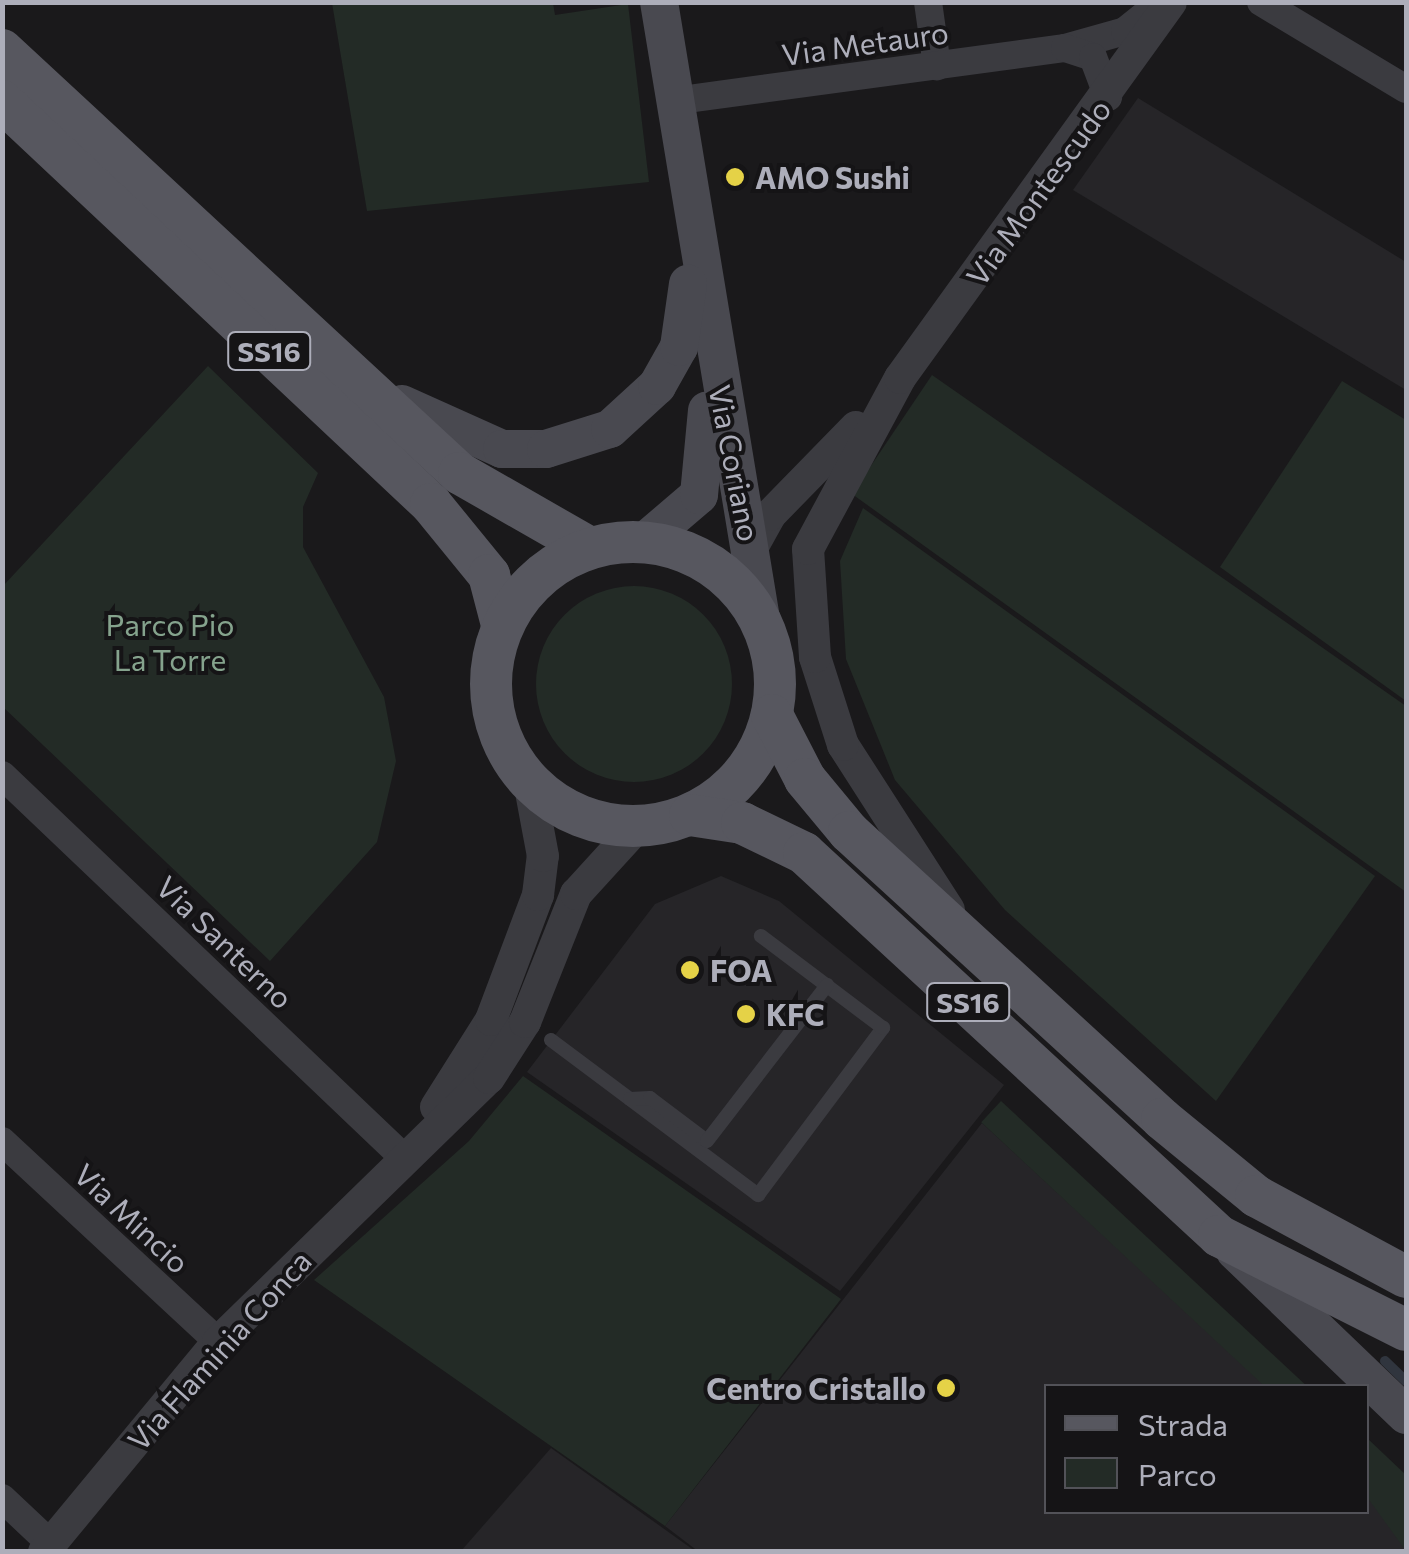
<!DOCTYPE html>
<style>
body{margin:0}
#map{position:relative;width:1409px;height:1554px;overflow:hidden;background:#1a191b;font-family:Commissioner,sans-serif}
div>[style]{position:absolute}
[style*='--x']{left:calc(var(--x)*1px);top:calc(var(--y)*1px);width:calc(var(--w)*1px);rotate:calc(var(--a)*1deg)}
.built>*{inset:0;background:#262528}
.green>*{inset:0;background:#232b26;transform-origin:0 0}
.round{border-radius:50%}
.stream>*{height:10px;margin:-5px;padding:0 5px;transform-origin:5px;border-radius:5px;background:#30353e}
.service>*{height:14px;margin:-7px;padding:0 7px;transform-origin:7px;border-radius:7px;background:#3b3b40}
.minor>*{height:28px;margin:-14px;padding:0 14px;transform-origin:14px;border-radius:14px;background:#3b3b40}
.tertiary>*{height:32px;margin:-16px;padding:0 16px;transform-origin:16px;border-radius:16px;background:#3b3b40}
.secondary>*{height:38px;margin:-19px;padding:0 19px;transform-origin:19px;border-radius:19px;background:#494950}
.primary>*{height:42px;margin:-21px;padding:0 21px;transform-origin:21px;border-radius:21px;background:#57575f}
.primary>.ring{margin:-21px;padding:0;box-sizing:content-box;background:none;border:42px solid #57575f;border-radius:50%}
.dots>*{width:28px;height:28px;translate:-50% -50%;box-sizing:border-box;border:5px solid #151416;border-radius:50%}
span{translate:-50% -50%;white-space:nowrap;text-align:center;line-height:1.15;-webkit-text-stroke:8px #151416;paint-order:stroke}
.shield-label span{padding:2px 8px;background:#151416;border:2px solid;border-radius:8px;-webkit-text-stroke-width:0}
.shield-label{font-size:28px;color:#adaeba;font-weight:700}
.street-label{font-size:30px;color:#adaeba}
.poi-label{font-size:30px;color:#adaeba;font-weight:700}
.left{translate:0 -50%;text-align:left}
.right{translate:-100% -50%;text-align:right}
.park-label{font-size:30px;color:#85a38d}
.frame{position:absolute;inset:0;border:5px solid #adaeba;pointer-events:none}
.legend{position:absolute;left:1044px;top:1384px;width:325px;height:130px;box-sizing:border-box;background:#151416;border:2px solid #525258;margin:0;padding:12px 18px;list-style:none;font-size:30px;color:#adaeba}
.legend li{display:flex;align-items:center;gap:20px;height:50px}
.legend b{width:50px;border:2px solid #525258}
</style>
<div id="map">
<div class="built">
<i style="clip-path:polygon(1138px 98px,1406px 262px,1406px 390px,1073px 190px)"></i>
<i style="clip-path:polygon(721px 876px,779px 901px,1004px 1085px,840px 1291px,527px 1072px,655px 904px)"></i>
<i style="clip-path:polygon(982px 1123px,1266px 1386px,1046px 1386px,1046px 1512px,1366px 1512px,1367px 1483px,1406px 1521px,1406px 1551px,699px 1552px,665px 1526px)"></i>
<i style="clip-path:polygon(551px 1448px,695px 1551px,461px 1551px)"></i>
</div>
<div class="green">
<i style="clip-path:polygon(332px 3px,553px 3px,555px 15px,628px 4px,649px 182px,367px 211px)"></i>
<i style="clip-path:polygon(208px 366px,318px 473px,303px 507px,303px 547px,384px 697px,396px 761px,377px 842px,270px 961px,3px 707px,3px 586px)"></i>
<i style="clip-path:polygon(932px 375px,1406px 706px,1406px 892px,852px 494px)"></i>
<i style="clip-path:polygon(1342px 381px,1406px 420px,1406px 701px,1220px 567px)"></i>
<i style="clip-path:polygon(863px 508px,1375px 876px,1216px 1101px,1005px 910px,895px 780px,846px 659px,840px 561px)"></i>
<i class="round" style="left:536px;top:586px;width:196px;height:196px"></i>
<i style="clip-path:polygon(523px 1076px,841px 1299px,665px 1526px,314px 1280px,469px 1141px)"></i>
<i style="left:1001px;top:1101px;width:421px;height:29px;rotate:43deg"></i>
<i style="clip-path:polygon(1367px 1438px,1406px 1475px,1406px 1551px,1367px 1497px)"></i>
</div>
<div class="stream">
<i style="--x:1385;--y:1361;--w:29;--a:44"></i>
</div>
<div class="service">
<i style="--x:551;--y:1040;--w:259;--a:36.8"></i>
<i style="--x:758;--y:1195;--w:209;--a:-53.2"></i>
<i style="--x:883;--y:1028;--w:153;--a:-143"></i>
<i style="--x:630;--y:1099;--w:20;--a:-3"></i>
<i style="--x:650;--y:1098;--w:71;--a:37"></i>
<i style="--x:707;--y:1141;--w:197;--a:-52.4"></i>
</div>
<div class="minor">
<i style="--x:928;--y:2;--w:65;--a:82"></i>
<i style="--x:1261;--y:2;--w:169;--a:31"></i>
<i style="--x:1065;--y:48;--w:62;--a:-15.8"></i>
<i style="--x:1125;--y:31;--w:46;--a:-38.9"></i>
<i style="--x:673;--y:101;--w:396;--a:-7.7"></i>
<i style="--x:1065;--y:48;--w:29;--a:18"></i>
<i style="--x:1093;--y:57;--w:43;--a:69.4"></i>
<i style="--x:2;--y:775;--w:552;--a:43.61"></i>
<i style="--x:2;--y:1141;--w:295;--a:42.9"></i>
<i style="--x:2;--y:1498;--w:66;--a:43.2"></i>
</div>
<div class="tertiary">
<i style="--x:752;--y:548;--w:38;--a:-61"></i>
<i style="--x:770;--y:515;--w:123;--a:-45.7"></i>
<i style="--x:949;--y:910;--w:196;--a:-122.7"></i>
<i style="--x:843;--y:745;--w:92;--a:-107.7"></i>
<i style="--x:815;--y:657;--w:108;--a:-93.7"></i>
<i style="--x:808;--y:549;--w:194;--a:-61.7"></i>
<i style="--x:900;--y:378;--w:463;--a:-54.2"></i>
<i style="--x:436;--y:1107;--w:103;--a:-57.7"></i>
<i style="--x:491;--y:1020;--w:134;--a:-69.4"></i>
<i style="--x:538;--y:895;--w:39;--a:-83"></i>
<i style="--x:543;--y:856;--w:76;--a:-100.6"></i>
<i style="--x:44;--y:1552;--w:273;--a:-50.4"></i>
<i style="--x:218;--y:1342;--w:378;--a:-44.3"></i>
<i style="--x:489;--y:1078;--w:67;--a:-57.3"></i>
<i style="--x:525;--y:1022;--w:138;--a:-68.3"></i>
<i style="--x:576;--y:894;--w:92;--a:-47.6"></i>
</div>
<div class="secondary">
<i style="--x:659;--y:2;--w:631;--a:80.61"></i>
<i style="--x:402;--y:404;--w:110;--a:24.2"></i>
<i style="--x:502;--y:449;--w:44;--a:0"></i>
<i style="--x:546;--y:449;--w:67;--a:-17.4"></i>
<i style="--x:610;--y:429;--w:64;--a:-42.5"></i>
<i style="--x:657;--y:386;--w:45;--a:-60.6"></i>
<i style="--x:679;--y:347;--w:64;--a:-81.9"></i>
<i style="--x:644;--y:542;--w:72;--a:-40.5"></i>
<i style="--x:699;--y:495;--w:85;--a:-84.6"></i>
<i style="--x:1235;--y:1251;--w:237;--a:43.8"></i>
</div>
<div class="primary">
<i style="--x:2;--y:50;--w:623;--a:42.79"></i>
<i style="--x:459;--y:473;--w:151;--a:29.8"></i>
<i style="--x:2;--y:101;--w:589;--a:43.21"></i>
<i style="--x:431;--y:504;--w:92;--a:50.8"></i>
<i style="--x:489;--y:575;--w:52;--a:75.4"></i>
<i class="ring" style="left:491px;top:542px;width:242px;height:242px"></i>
<i style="--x:772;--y:715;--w:72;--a:62.7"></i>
<i style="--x:805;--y:779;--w:69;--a:50.3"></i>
<i style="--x:849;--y:832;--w:425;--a:42.5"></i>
<i style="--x:1162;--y:1119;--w:122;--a:39.3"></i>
<i style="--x:1256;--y:1196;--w:170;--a:28.4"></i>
<i style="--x:690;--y:815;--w:53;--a:8.7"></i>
<i style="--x:742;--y:823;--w:69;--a:25.8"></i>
<i style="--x:804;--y:853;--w:565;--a:42.7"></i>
<i style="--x:1219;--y:1236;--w:209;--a:26.7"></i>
</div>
<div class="dots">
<i style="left:735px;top:177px;background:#e5d247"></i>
<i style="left:690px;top:970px;background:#e5d247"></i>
<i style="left:746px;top:1014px;background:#e5d247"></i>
<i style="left:946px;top:1388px;background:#e5d247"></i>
</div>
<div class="shield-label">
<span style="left:269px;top:351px">SS16</span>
<span style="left:968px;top:1002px">SS16</span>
</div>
<div class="street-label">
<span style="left:865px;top:43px;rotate:-8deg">Via Metauro</span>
<span style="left:1038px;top:192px;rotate:-54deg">Via Montescudo</span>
<span style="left:735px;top:463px;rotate:79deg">Via Coriano</span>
<span style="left:225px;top:942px;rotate:44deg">Via Santerno</span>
<span style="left:132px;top:1218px;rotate:43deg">Via Mincio</span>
<span style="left:219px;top:1350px;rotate:-48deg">Via Flaminia Conca</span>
</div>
<div class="poi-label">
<span class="left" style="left:755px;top:177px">AMO Sushi</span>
<span class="left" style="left:710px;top:970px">FOA</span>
<span class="left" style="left:766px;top:1014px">KFC</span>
<span class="right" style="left:926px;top:1388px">Centro Cristallo</span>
</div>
<div class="park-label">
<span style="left:170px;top:641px">Parco Pio<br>La Torre</span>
</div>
<div class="frame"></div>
<ul class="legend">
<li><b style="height:12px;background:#57575f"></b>Strada</li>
<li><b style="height:28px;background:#232b26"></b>Parco</li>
</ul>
</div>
